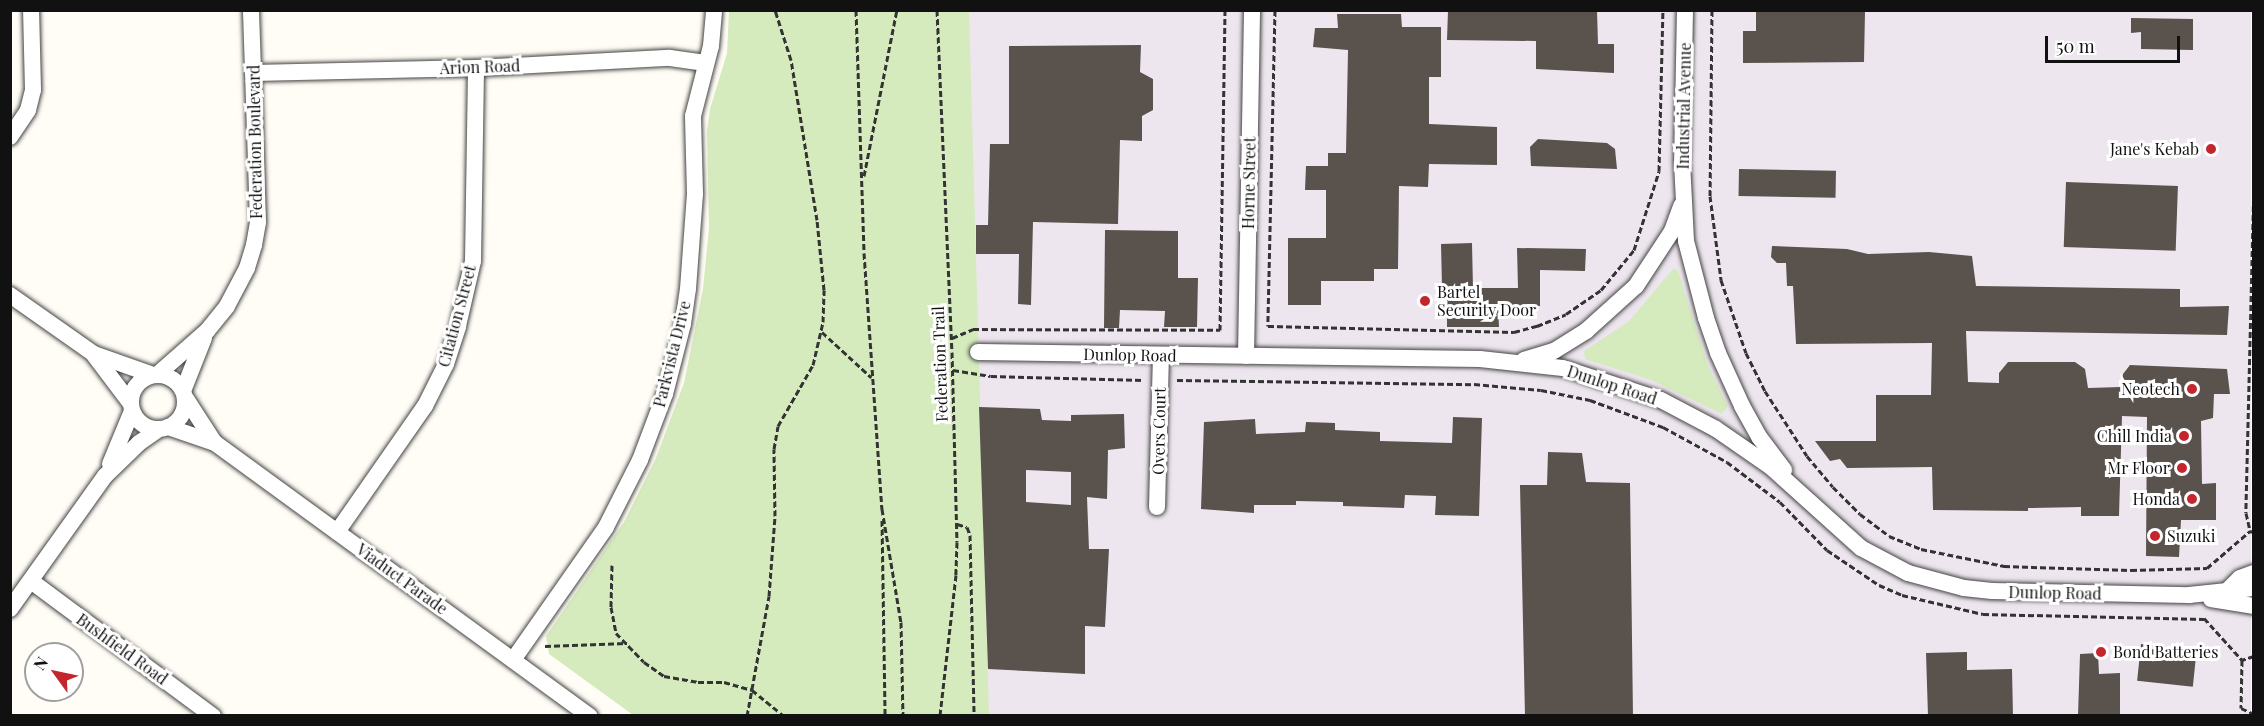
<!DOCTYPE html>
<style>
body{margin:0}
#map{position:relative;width:2264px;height:726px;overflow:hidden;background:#fffdf5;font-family:"Playfair Display",serif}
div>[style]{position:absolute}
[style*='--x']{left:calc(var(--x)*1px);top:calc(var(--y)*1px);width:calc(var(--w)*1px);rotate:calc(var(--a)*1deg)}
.industrial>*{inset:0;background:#eee6ef;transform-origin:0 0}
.green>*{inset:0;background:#d5ebbd}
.building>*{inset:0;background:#5a524d;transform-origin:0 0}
.path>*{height:3px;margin-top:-1.5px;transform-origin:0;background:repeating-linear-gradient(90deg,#333 0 6px,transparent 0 9px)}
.roads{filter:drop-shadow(0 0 2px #444) drop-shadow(0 0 2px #444)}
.street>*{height:16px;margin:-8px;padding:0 8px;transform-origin:8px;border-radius:8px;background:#fff}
.street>.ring{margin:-8px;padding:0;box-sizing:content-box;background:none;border:16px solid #fff;border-radius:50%}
.dots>*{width:16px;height:16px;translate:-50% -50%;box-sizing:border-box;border:3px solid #fff;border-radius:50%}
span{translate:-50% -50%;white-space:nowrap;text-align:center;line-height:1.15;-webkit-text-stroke:6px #fff;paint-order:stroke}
.street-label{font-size:16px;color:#111}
.poi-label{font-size:16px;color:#111}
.right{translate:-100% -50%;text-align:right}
.left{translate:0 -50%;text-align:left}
.frame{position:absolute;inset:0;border:12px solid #111;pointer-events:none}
.north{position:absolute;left:24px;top:642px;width:60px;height:60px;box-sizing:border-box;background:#fff;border:2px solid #a0a0a0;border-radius:50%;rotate:303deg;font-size:16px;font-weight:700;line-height:24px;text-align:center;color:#111}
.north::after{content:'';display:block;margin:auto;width:21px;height:27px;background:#c4262e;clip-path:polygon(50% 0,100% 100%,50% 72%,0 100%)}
.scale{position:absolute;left:2045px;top:36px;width:135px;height:27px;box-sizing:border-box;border:3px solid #111;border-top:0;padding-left:8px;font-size:18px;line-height:21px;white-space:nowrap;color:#111;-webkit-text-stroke:4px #fff;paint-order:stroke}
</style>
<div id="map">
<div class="industrial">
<i style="left:969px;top:11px;width:1282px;height:704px"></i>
</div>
<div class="green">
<i style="clip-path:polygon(729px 11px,969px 11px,989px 715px,633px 715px,549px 654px,546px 636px,624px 522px,656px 458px,684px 383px,703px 289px,709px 228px,707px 131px,710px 109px,727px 53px)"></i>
<i style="clip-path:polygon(1674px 268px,1678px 271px,1708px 366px,1728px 406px,1722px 414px,1651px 380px,1585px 359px,1584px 351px,1628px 322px)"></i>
</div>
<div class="building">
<i style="clip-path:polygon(1448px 10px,1597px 10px,1598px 44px,1614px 44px,1614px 73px,1536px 69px,1536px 41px,1447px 40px)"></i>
<i style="clip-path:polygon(1756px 11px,1865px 12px,1864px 62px,1743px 63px,1743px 31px,1756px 31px)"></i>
<i style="clip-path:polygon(1337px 14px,1401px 14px,1402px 27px,1441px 27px,1441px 77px,1429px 77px,1429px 124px,1497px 127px,1497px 165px,1429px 164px,1428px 187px,1399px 186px,1398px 269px,1374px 269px,1374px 281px,1321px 281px,1321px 305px,1288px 305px,1288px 238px,1326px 238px,1326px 190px,1305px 190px,1306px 166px,1328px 166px,1328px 153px,1346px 153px,1348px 50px,1313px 47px,1315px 28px,1338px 28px)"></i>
<i style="clip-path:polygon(2131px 18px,2193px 19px,2193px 50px,2141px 49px,2141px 32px,2131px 33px)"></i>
<i style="clip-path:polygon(1141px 45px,1140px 72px,1153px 79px,1153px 110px,1142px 116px,1142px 141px,1120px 140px,1118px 224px,1033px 222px,1031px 305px,1018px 304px,1019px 254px,976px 254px,976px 225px,988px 225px,990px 144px,1009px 144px,1009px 46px)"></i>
<i style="clip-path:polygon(1538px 139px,1607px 143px,1615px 149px,1617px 169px,1531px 166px,1530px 147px)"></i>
<i style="left:1739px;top:169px;width:97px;height:27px;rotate:1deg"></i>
<i style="left:2066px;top:182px;width:112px;height:65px;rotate:2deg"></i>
<i style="clip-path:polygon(1105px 230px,1178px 231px,1178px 278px,1198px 278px,1197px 327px,1164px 327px,1165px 311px,1120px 310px,1119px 328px,1104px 328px)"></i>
<i style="clip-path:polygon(1472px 243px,1473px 288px,1518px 288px,1517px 248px,1586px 249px,1585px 271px,1540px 270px,1540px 306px,1498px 306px,1499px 327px,1447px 327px,1447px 287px,1442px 287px,1441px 244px)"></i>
<i style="clip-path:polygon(1772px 246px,1847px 249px,1868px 254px,1929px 252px,1972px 256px,1976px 286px,2180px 289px,2180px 307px,2229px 306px,2227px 335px,1966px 331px,1968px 382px,1999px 383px,1999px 373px,2008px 362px,2075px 362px,2085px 369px,2088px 388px,2121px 387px,2123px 374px,2130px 365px,2227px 369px,2230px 394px,2214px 394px,2213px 418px,2201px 421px,2202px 484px,2216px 483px,2216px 520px,2181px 520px,2179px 557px,2146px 556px,2147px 417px,2122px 416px,2119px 516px,2081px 516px,2081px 507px,2028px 508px,2028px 511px,1933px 510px,1932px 467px,1847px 468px,1840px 459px,1830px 461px,1815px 441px,1876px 441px,1876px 395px,1931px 395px,1932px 343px,1796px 344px,1793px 286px,1787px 286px,1786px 263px,1777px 263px,1771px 257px)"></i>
<i style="clip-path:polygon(evenodd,979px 407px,1040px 409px,1042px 420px,1071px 421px,1071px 415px,1124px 414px,1125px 448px,1108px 450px,1107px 499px,1087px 497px,1089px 549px,1109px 549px,1105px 627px,1085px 626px,1085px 674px,988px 669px,979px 407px,1026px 470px,1071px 472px,1071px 505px,1026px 502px,1026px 470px)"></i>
<i style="clip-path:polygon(1453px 417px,1482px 418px,1479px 516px,1435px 515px,1436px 496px,1405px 495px,1404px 508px,1343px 506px,1343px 502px,1296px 501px,1296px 505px,1254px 505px,1254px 513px,1201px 509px,1204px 422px,1255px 419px,1256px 434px,1305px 432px,1306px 422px,1335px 423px,1335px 430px,1380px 432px,1380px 441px,1452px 443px)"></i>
<i style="clip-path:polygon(1548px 452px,1582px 453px,1586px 482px,1630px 483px,1633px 716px,1525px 716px,1520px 485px,1547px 485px)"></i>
<i style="left:2141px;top:644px;width:56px;height:37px;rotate:6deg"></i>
<i style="clip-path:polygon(1967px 652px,1967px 670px,2012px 669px,2013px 716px,1928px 716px,1926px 653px)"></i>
<i style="clip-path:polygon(2098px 653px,2099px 674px,2120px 673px,2120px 716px,2078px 716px,2080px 654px)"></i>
</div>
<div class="path">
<i style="--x:856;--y:10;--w:243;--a:88.1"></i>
<i style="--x:864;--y:253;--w:257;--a:86"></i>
<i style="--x:882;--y:509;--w:115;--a:80.5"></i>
<i style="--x:901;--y:622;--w:94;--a:88.8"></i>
<i style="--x:937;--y:10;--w:342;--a:87.5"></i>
<i style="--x:952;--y:352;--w:190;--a:88.5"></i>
<i style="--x:957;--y:542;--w:33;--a:92"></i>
<i style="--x:956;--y:575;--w:142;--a:96.5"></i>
<i style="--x:1275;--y:10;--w:316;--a:91.3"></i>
<i style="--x:1268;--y:326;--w:246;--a:1.4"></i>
<i style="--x:1514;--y:332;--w:24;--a:-15"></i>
<i style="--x:1537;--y:326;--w:31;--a:-22"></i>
<i style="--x:1566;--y:314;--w:42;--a:-34.4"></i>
<i style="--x:1601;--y:290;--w:52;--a:-50.5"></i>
<i style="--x:1634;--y:250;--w:83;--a:-72.4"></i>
<i style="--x:1659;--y:171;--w:161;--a:-88.6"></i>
<i style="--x:1712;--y:10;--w:186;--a:90.6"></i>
<i style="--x:1710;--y:196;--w:85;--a:82.5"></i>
<i style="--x:1721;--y:280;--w:77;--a:71.1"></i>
<i style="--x:1746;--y:353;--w:42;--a:63.4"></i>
<i style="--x:1765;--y:391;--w:77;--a:57.1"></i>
<i style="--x:1807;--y:456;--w:40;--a:50"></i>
<i style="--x:1833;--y:487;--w:38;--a:45"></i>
<i style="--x:1860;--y:514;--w:36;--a:37"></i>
<i style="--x:1889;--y:536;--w:35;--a:22"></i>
<i style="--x:1921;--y:549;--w:85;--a:11.6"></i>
<i style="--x:2004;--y:566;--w:127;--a:1.8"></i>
<i style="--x:2131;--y:570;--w:76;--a:-1.5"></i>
<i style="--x:2207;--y:568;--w:57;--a:-40.7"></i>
<i style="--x:864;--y:176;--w:169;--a:-78.8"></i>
<i style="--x:2254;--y:179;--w:334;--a:91.4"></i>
<i style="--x:2246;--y:513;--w:18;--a:77"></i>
<i style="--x:2250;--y:531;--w:4;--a:14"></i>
<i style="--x:822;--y:332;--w:67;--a:42.6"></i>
<i style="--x:952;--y:338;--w:23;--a:-23"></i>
<i style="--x:973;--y:329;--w:247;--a:0.2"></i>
<i style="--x:1220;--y:330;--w:320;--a:-89.1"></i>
<i style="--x:953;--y:370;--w:38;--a:9"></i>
<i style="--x:991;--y:376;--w:153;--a:1.5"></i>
<i style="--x:1177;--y:380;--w:297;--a:0.8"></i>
<i style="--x:1474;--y:384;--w:67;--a:5.1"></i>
<i style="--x:1541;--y:390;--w:50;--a:11.5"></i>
<i style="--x:1590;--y:400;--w:78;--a:20.3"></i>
<i style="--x:1663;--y:427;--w:73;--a:28.7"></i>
<i style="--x:1727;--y:462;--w:66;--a:37"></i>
<i style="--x:1780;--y:502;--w:67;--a:45.6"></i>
<i style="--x:1827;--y:550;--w:63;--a:33.9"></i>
<i style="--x:1879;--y:585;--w:25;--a:23"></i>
<i style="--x:1902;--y:595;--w:83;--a:13.2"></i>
<i style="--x:1983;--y:614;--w:221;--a:1.3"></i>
<i style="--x:882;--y:520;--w:196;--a:89.1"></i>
<i style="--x:957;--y:524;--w:10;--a:17"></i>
<i style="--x:967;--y:527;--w:9;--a:69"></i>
<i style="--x:970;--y:535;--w:181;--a:88.7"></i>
<i style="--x:612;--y:565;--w:42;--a:91.4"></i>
<i style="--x:611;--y:607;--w:26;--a:79"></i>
<i style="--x:616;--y:633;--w:40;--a:46"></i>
<i style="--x:644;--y:662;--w:24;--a:35"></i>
<i style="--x:664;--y:676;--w:35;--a:10"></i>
<i style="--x:698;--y:682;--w:26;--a:0"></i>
<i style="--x:724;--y:682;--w:29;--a:16"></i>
<i style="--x:752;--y:690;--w:41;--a:39.1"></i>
<i style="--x:2204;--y:618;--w:57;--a:47.9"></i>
<i style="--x:545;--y:646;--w:82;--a:-2.1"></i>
<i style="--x:2254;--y:656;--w:13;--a:162"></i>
<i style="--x:2242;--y:660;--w:48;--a:91.2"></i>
<i style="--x:2241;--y:708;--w:14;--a:25"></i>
<i style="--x:747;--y:716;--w:122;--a:-79.6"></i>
<i style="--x:769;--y:596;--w:80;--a:-85.7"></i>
<i style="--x:775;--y:516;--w:67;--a:-90.9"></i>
<i style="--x:774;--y:449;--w:23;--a:-80"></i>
<i style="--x:778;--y:426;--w:70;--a:-60.2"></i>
<i style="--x:813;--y:365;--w:44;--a:-76.9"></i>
<i style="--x:823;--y:322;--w:32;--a:-88"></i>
<i style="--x:824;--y:290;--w:70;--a:-95.7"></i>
<i style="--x:817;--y:220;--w:162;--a:-99.2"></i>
<i style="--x:791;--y:60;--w:52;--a:-107.7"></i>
</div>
<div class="roads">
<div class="street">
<i style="--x:1685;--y:10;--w:152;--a:91.1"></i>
<i style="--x:1682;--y:162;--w:79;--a:87.1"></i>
<i style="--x:1686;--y:241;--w:80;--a:75.4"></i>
<i style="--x:1706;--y:318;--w:37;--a:71"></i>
<i style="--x:1718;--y:353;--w:58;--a:65.6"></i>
<i style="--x:1742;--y:406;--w:37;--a:61"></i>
<i style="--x:1760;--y:438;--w:40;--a:53"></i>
<i style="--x:253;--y:73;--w:223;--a:-1.3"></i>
<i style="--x:476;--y:68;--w:194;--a:-3"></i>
<i style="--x:670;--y:58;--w:36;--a:8"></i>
<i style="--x:10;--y:137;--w:32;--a:-56"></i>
<i style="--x:28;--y:110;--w:21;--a:-76"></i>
<i style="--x:33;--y:90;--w:80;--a:-91.4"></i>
<i style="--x:10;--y:295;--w:103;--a:35.1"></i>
<i style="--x:94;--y:354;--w:63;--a:19.6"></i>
<i style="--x:978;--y:352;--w:502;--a:0.8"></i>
<i style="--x:1480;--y:359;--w:83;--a:6.2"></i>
<i style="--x:1563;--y:368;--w:103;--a:18.1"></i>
<i style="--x:1661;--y:400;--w:62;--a:27.8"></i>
<i style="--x:1716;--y:429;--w:67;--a:34.6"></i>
<i style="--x:1771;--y:467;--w:121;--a:42"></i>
<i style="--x:1861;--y:548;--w:53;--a:28"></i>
<i style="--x:1908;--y:573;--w:58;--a:15"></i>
<i style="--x:1964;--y:588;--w:28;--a:6"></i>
<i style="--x:1992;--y:591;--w:197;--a:1.2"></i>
<i style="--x:2189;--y:595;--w:65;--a:-6.1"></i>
<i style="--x:94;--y:355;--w:61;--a:52.9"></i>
<i style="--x:1246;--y:356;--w:346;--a:-89"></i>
<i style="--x:1524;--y:360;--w:31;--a:-17"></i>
<i style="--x:1554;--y:351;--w:38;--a:-32"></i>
<i style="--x:1586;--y:331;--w:67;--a:-42"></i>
<i style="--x:1636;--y:286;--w:66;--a:-56.8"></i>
<i style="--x:1672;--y:231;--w:27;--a:-70"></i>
<i style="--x:158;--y:374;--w:65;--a:-41.3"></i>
<i style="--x:207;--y:331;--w:32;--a:-51"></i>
<i style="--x:227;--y:306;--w:43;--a:-62.2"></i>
<i style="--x:247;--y:268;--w:24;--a:-73"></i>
<i style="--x:254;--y:245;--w:23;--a:-80"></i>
<i style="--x:258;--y:222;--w:212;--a:-91.9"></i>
<i class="ring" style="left:131px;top:375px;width:38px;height:38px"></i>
<i style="--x:183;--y:391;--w:57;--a:-68.4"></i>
<i style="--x:185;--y:397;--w:54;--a:57.2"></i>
<i style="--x:168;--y:427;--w:50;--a:18.8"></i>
<i style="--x:215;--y:443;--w:464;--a:36.1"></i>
<i style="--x:110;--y:464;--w:57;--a:-67.5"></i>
<i style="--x:1157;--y:507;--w:151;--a:-88.5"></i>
<i style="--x:337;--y:532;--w:154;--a:-55.1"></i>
<i style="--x:425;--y:406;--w:47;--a:-63.4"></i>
<i style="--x:446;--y:364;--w:40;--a:-72"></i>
<i style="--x:458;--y:326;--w:67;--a:-77"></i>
<i style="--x:473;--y:261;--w:193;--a:-89.1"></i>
<i style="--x:31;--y:581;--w:227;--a:36.6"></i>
<i style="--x:2227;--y:591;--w:18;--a:-45"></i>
<i style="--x:2240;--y:578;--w:15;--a:-20"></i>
<i style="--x:2211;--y:599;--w:44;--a:9.2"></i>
<i style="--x:10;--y:609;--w:163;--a:-54.5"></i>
<i style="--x:105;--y:476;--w:47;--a:-44.1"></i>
<i style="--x:139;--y:443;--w:24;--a:-35"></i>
<i style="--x:513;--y:660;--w:162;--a:-55"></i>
<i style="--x:606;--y:527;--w:75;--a:-63.1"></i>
<i style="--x:640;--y:460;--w:71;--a:-69.3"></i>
<i style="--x:665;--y:394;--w:72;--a:-75.6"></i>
<i style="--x:683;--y:324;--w:35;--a:-82"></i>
<i style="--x:688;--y:289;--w:95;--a:-85.8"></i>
<i style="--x:695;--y:194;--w:78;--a:-91.5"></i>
<i style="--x:693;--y:116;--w:72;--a:-75.6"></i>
<i style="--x:711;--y:46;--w:36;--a:-85"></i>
</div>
</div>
<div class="dots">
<i style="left:2211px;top:149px;background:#c4262e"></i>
<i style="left:1425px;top:301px;background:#c4262e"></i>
<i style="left:2192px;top:389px;background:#c4262e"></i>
<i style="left:2184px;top:436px;background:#c4262e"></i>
<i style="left:2182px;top:468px;background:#c4262e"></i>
<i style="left:2192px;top:499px;background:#c4262e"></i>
<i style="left:2155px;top:536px;background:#c4262e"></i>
<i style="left:2101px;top:652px;background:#c4262e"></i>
</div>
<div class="street-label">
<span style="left:480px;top:67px;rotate:-2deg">Arion Road</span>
<span style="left:1684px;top:106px;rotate:-89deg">Industrial Avenue</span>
<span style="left:255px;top:142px;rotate:-91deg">Federation Boulevard</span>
<span style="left:1249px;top:183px;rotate:-89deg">Horne Street</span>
<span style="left:457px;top:316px;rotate:-75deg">Citation Street</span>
<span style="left:672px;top:354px;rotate:-76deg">Parkvista Drive</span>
<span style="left:1130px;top:355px;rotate:1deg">Dunlop Road</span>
<span style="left:940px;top:364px;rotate:-92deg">Federation Trail</span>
<span style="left:1612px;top:385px;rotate:18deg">Dunlop Road</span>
<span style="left:1159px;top:431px;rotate:-89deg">Overs Court</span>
<span style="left:402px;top:579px;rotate:36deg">Viaduct Parade</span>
<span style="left:2055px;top:593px;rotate:1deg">Dunlop Road</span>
<span style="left:122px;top:649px;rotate:36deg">Bushfield Road</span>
</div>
<div class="poi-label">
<span class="right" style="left:2199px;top:149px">Jane's Kebab</span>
<span class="left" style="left:1437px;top:301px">Bartel<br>Security Door</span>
<span class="right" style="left:2180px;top:389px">Neotech</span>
<span class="right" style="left:2172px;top:436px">Chill India</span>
<span class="right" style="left:2170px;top:468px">Mr Floor</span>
<span class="right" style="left:2180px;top:499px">Honda</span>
<span class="left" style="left:2167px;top:536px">Suzuki</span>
<span class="left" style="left:2113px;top:652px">Bond Batteries</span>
</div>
<div class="frame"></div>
<div class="north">N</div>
<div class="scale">50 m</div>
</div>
